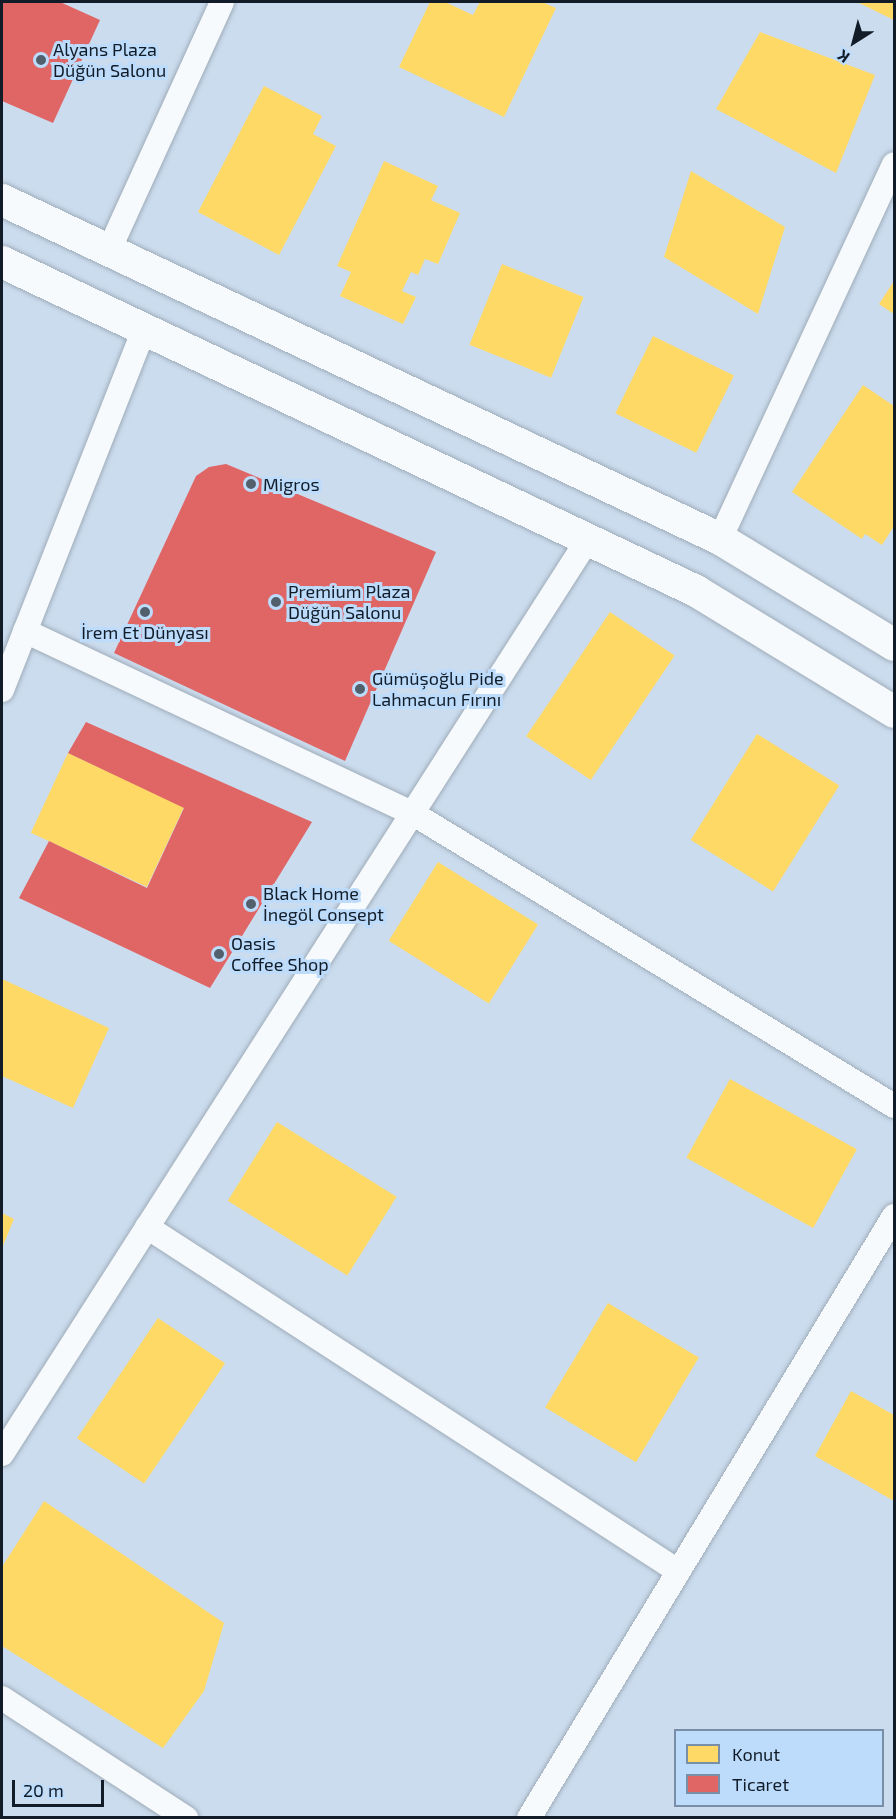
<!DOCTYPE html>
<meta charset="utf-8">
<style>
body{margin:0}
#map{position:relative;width:896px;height:1819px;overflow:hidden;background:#cbdcee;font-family:"Exo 2",sans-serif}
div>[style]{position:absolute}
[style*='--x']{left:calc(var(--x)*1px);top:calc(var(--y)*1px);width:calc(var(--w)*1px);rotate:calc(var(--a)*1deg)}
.homes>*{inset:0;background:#ffd966;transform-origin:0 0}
.shops>*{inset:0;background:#e06666}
.roads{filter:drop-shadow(0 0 2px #9facb9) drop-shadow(0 0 2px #9facb9)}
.minor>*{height:24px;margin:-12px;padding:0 12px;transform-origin:12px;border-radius:12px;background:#f7fafc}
.tertiary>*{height:32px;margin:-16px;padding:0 16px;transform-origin:16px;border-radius:16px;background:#f7fafc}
.dots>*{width:16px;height:16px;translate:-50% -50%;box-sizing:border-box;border:3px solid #bddcfc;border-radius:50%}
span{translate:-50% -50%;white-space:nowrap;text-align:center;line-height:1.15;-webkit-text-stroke:6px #bddcfc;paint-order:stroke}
.poi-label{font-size:18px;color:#111c28}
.left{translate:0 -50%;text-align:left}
.frame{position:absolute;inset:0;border:3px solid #111c28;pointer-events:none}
.legend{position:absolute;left:674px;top:1729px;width:210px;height:78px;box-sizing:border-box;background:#bddcfc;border:2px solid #788fa7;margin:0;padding:8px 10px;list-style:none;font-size:18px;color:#111c28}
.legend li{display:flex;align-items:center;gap:12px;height:30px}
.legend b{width:30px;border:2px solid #788fa7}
.north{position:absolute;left:824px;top:12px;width:60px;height:60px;-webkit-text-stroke:4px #bddcfc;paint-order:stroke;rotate:216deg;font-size:16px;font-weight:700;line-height:24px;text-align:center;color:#111c28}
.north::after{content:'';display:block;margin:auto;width:21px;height:27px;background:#111c28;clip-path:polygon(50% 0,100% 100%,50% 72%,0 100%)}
.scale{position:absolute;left:12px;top:1780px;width:92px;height:27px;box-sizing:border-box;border:3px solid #111c28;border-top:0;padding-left:8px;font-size:18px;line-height:21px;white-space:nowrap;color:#111c28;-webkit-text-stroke:4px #bddcfc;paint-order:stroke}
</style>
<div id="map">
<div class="homes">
<i style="clip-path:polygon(430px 2px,445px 2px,473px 15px,480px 2px,542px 2px,556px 8px,504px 117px,399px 67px)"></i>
<i style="clip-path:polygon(857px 2px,894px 2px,894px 20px)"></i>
<i style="clip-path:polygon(760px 32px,875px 75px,836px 173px,716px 109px)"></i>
<i style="clip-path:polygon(264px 86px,322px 116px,313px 134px,336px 146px,279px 255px,198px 212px)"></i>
<i style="clip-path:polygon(384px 161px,438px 186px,431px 200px,460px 213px,438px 264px,425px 259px,418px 275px,411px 272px,402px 291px,416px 297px,403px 324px,340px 296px,351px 272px,337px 266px)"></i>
<i style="clip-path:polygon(691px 171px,785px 227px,758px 314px,664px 257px)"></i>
<i style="left:502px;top:264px;width:88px;height:87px;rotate:22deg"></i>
<i style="clip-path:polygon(894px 281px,894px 314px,879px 304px)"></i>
<i style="left:653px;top:336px;width:90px;height:86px;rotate:26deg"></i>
<i style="clip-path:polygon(863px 385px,894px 406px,894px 526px,882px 545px,865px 534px,862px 539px,792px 492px)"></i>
<i style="left:610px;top:612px;width:78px;height:150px;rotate:34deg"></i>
<i style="left:757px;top:734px;width:97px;height:125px;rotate:32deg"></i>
<i style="left:68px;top:753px;width:128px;height:88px;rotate:25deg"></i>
<i style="left:438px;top:862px;width:118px;height:93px;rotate:32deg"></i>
<i style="clip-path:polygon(2px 979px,109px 1028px,73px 1108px,2px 1076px)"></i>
<i style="left:730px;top:1079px;width:145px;height:90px;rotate:29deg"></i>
<i style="left:277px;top:1122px;width:141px;height:93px;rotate:32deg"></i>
<i style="clip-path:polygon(2px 1213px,14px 1219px,2px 1248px)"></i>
<i style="left:608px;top:1303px;width:106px;height:122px;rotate:31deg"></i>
<i style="left:158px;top:1318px;width:81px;height:145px;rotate:34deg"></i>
<i style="clip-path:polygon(851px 1391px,894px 1415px,894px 1501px,815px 1456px)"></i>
<i style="clip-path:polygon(44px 1501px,224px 1623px,204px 1691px,163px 1748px,2px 1646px,2px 1567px)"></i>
</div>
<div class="shops">
<i style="clip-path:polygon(2px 2px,60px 2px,100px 20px,53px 123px,2px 101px)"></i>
<i style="clip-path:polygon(226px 464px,436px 552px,345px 761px,114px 653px,196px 476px,209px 467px)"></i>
<i style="clip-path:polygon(86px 722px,312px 822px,210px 988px,19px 898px,49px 841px,147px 888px,184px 808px,68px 753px)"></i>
</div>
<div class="roads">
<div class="minor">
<i style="--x:110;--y:248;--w:270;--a:-65.5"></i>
<i style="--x:720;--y:539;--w:413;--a:-65.1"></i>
<i style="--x:25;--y:631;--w:428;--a:25.2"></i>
<i style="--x:412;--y:813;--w:564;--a:31.29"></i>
<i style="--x:2;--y:690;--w:387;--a:-68.5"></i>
<i style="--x:147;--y:1227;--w:633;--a:32.94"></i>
<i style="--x:2;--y:1454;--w:1087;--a:-57.36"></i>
<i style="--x:2;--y:1698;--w:220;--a:33.1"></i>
<i style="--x:529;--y:1818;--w:704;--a:-58.77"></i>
</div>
<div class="tertiary">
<i style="--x:2;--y:200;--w:794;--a:25.27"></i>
<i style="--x:720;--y:539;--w:204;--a:31.3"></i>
<i style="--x:2;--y:262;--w:768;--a:25.36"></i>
<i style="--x:696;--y:591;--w:232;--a:31.4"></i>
</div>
</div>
<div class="dots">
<i style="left:41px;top:60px;background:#525f6d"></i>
<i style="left:251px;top:484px;background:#525f6d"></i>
<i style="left:276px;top:602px;background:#525f6d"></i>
<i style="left:145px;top:612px;background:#525f6d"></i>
<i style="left:360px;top:689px;background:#525f6d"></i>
<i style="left:251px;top:904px;background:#525f6d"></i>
<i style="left:219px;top:954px;background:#525f6d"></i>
</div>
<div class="poi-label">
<span class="left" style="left:53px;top:60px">Alyans Plaza<br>Düğün Salonu</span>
<span class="left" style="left:263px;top:484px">Migros</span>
<span class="left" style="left:288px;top:602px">Premium Plaza<br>Düğün Salonu</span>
<span style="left:145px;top:632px">İrem Et Dünyası</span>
<span class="left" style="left:372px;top:689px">Gümüşoğlu Pide<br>Lahmacun Fırını</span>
<span class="left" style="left:263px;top:904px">Black Home<br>İnegöl Consept</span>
<span class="left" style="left:231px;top:954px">Oasis<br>Coffee Shop</span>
</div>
<div class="frame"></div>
<ul class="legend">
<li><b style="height:16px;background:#ffd966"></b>Konut</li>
<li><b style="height:16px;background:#e06666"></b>Ticaret</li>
</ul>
<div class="north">K</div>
<div class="scale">20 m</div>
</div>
